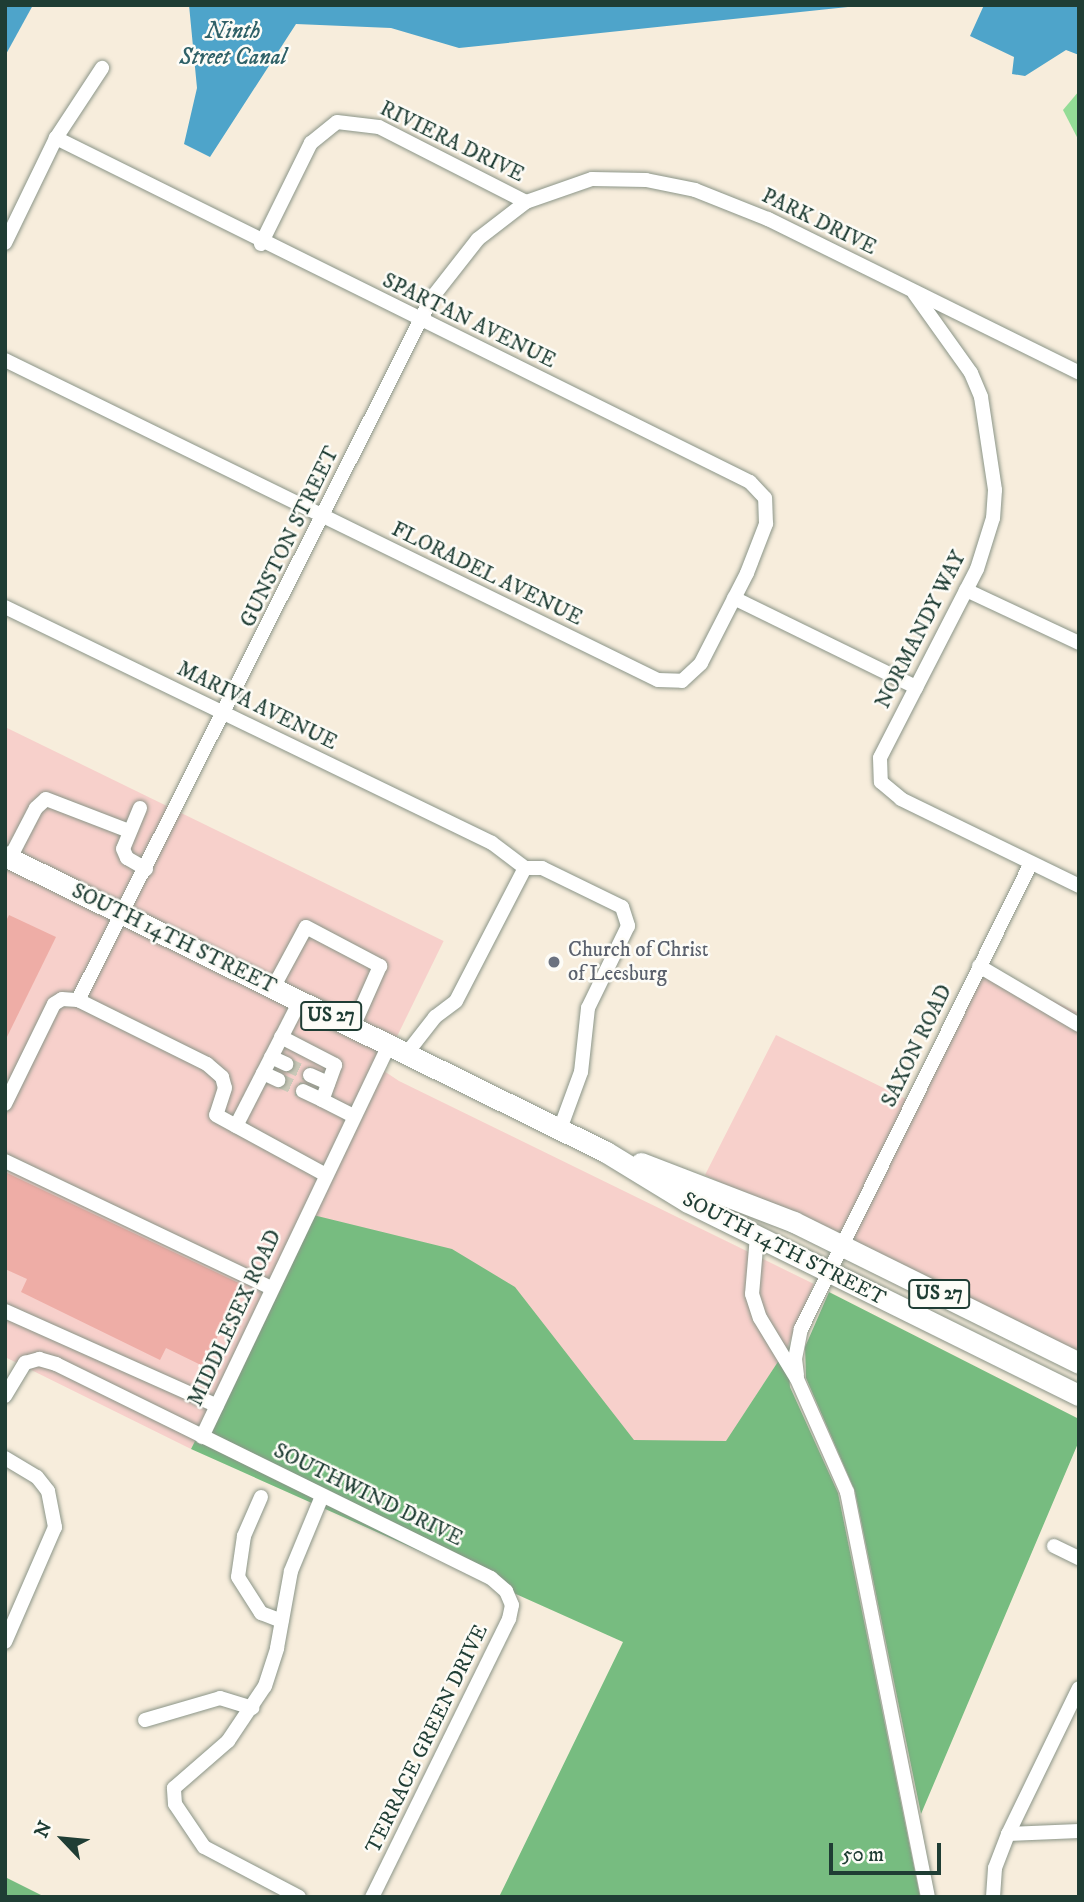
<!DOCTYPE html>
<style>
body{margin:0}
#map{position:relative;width:1084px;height:1902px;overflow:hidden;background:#f7eddc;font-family:"IM FELL DW Pica",serif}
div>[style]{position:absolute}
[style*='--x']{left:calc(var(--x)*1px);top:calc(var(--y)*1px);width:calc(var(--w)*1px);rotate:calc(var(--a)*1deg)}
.built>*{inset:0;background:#f7d0cb;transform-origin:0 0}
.green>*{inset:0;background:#94dc97}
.forest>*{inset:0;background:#77bc80}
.water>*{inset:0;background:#4ea4ca}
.building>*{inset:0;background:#eeada6}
.minor-tunnel>*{height:14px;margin-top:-7px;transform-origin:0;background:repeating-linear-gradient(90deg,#cccaba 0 14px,transparent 0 21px)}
.roads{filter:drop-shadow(0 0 2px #8b9588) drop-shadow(0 0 2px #8b9588)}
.minor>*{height:14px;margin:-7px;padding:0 7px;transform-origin:7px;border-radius:7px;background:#fff}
.highway>*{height:21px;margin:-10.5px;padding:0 10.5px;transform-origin:10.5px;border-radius:10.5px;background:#fff}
.dots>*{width:19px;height:19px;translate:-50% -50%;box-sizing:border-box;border:4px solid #fdfcf7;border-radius:50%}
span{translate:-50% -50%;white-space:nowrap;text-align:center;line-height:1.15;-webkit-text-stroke:5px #fdfcf7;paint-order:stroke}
.shield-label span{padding:2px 5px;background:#fdfcf7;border:2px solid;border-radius:5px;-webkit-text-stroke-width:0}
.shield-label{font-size:19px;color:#1f3d34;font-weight:700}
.street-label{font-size:21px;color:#1f3d34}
.worship-label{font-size:21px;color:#5b616d}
.left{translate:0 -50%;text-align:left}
.water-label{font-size:23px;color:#2f6168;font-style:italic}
.frame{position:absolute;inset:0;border:7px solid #1f3d34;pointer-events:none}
.north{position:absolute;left:28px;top:1804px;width:70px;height:70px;-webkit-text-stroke:5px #fdfcf7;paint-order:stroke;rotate:296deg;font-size:19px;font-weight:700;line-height:28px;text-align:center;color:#1f3d34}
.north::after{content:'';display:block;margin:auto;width:24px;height:32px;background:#1f3d34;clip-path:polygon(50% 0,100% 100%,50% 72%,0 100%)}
.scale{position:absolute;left:829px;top:1843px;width:112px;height:32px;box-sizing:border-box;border:4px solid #1f3d34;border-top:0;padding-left:9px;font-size:21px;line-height:24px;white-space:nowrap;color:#1f3d34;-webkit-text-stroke:5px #fdfcf7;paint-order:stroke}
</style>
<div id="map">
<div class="built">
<i style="left:5px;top:727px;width:488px;height:120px;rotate:26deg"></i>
<i style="clip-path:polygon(5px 864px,389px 1053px,381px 1069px,399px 1081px,814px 1284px,787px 1348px,726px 1442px,634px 1441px,514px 1287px,309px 1214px,191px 1449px,5px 1357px)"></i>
<i style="clip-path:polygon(982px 965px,1079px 1013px,1079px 1354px,705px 1175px,776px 1035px,914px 1103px)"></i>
</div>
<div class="green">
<i style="clip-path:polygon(1079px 91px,1079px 141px,1063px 110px)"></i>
</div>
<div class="forest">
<i style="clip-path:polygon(309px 1214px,452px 1249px,515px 1287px,634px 1440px,726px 1441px,787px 1348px,790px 1387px,838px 1493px,920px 1897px,499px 1897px,623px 1642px,191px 1449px)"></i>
<i style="clip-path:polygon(829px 1292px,1079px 1419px,1079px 1441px,921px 1814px,855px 1491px,806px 1378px,805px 1347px)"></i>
<i style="clip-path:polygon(5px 1877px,45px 1897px,5px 1897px)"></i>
</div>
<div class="water">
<i style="clip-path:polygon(5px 5px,33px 5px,5px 56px)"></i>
<i style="clip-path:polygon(189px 5px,867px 5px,459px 48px,391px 28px,296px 24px,210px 157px,184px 144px,197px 88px)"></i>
<i style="clip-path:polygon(984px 5px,1079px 5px,1079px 55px,1066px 50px,1025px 76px,1012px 74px,1014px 57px,970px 36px)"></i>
</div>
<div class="building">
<i style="clip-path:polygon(9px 915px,56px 937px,5px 1041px,5px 923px)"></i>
<i style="clip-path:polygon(5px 1172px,243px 1285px,203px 1366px,166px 1348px,160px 1360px,21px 1292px,27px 1279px,5px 1269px)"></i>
</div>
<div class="minor-tunnel">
<i style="--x:286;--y:1064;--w:26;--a:25"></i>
<i style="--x:278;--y:1080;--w:27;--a:24"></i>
</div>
<div class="roads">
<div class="minor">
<i style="--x:5;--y:243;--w:117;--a:-64.1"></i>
<i style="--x:56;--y:138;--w:84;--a:-56.7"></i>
<i style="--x:261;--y:244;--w:113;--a:-63.7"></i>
<i style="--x:311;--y:143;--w:33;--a:-39"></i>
<i style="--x:337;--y:122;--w:42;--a:6.8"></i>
<i style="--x:379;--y:127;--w:165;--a:27"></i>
<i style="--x:914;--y:293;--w:98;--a:54.5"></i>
<i style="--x:971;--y:373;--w:26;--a:67"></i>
<i style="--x:981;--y:397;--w:94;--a:81.4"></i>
<i style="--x:995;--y:490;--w:28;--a:94"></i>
<i style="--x:993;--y:518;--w:53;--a:107.4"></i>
<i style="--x:977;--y:569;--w:212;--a:117.2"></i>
<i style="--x:880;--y:758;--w:24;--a:88"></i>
<i style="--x:881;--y:782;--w:26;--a:40"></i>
<i style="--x:901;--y:799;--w:198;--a:26"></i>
<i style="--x:5;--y:360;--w:727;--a:26.11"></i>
<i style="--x:658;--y:680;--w:24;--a:2"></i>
<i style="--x:682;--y:681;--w:26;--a:-43"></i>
<i style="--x:701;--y:663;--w:101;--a:-62.9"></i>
<i style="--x:747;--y:573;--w:53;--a:-68.8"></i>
<i style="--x:766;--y:524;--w:26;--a:-92"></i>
<i style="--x:765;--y:498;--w:22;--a:-133"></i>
<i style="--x:750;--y:482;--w:775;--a:-153.63"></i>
<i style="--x:966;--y:590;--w:125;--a:25.1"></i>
<i style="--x:734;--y:598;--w:203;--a:26.1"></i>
<i style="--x:5;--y:607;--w:541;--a:25.85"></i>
<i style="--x:492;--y:843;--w:41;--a:37.1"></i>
<i style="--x:140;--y:808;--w:44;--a:112.5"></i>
<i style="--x:123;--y:849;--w:10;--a:66"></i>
<i style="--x:127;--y:858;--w:22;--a:30"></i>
<i style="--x:10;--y:858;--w:56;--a:-62.5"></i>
<i style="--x:36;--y:808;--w:13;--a:-42"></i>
<i style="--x:46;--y:799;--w:89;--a:21.1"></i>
<i style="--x:979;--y:966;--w:116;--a:30.5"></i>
<i style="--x:273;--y:988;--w:69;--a:-61.6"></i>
<i style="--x:306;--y:927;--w:84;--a:27.8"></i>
<i style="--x:380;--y:966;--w:67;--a:113.9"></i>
<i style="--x:78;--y:1000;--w:144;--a:26.4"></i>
<i style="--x:207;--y:1064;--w:20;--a:41"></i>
<i style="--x:222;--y:1077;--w:11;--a:75"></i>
<i style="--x:225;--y:1088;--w:28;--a:108"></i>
<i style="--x:216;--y:1115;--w:125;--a:28.6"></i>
<i style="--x:281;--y:1037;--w:61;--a:27.4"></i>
<i style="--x:335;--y:1065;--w:37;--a:110"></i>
<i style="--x:322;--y:1100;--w:36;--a:27"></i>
<i style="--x:407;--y:1053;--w:46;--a:-52.1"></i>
<i style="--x:435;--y:1017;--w:26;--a:-37"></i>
<i style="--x:456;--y:1001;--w:150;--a:-62.6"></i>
<i style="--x:525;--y:868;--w:17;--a:0"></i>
<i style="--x:542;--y:868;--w:89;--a:26"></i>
<i style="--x:622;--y:907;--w:20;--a:72"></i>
<i style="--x:628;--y:926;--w:91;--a:116"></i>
<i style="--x:588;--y:1008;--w:64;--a:96.2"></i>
<i style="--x:581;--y:1072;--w:61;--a:110.2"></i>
<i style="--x:271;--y:1057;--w:17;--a:25"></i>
<i style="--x:263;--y:1073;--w:17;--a:25"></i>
<i style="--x:310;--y:1075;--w:20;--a:24"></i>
<i style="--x:303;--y:1091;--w:21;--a:25"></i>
<i style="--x:5;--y:1104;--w:111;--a:-63.9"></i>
<i style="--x:54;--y:1004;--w:9;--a:-32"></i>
<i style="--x:62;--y:999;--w:16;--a:4"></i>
<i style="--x:78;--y:1000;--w:785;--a:-63.27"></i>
<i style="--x:431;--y:299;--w:76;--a:-51.9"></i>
<i style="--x:478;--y:239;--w:61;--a:-37.6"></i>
<i style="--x:526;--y:202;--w:70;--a:-19.2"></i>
<i style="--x:592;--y:179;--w:54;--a:1.1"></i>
<i style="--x:646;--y:180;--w:50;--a:11.5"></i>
<i style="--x:695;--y:190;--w:79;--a:21.7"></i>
<i style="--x:768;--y:219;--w:347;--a:26.3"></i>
<i style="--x:236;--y:1126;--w:140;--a:-62.9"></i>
<i style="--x:5;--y:1161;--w:295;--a:25.5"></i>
<i style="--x:757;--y:1236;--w:58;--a:94.9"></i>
<i style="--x:752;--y:1294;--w:25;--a:72"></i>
<i style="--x:760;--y:1318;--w:71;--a:58.8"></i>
<i style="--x:797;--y:1379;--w:124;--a:66.1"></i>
<i style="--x:847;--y:1492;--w:413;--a:78.7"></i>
<i style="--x:5;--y:1311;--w:232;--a:24.1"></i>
<i style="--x:797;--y:1375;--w:16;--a:-97"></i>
<i style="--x:795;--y:1359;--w:31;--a:-79"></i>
<i style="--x:801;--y:1329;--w:520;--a:-63.73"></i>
<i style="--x:5;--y:1396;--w:39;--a:-59"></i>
<i style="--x:25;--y:1363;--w:15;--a:-16"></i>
<i style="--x:39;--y:1359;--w:18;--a:16"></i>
<i style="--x:56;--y:1364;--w:485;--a:26.2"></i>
<i style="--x:491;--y:1578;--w:20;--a:41"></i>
<i style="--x:506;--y:1591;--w:15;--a:67"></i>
<i style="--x:512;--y:1605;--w:14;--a:102"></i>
<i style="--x:509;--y:1619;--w:310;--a:116.2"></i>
<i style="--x:202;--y:1437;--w:434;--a:-64.5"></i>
<i style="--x:5;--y:1458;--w:37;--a:31"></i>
<i style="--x:37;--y:1477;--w:18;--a:52"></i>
<i style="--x:48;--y:1491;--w:37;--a:79"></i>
<i style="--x:55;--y:1527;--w:125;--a:113.5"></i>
<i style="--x:261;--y:1497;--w:43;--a:113.6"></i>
<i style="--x:244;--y:1536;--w:41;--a:98.3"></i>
<i style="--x:238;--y:1577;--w:43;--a:57.4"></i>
<i style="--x:261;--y:1613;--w:22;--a:21"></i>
<i style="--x:1054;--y:1546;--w:28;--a:26"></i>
<i style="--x:145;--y:1720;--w:78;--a:-16.3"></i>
<i style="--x:220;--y:1698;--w:34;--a:17"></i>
<i style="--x:1008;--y:1834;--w:71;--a:-2.4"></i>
<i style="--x:299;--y:1897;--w:107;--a:-152.2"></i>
<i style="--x:204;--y:1847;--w:52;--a:-124"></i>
<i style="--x:175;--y:1804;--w:16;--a:-94"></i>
<i style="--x:174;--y:1788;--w:72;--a:-41"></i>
<i style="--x:228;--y:1741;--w:66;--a:-56.1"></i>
<i style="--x:265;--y:1686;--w:40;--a:-72"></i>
<i style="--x:277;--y:1648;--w:78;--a:-79.7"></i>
<i style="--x:291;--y:1571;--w:81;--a:-67.5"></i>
<i style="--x:993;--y:1897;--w:29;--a:-86"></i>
<i style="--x:995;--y:1868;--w:36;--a:-69"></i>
<i style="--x:1008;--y:1834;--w:162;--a:-64.1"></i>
</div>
<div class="highway">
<i style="--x:5;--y:856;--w:670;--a:26.22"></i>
<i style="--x:606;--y:1152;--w:96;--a:31.4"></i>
<i style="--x:688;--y:1202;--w:436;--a:26.3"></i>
<i style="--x:641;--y:1163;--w:164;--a:21.1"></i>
<i style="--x:794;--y:1222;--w:318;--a:26.3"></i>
</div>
</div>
<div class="dots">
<i style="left:554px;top:962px;background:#6b7280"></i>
</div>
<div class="shield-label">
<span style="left:331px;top:1016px">US 27</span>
<span style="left:939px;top:1294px">US 27</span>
</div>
<div class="street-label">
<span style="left:452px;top:142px;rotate:26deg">RIVIERA DRIVE</span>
<span style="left:819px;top:222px;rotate:26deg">PARK DRIVE</span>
<span style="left:469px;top:321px;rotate:26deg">SPARTAN AVENUE</span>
<span style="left:290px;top:537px;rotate:-64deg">GUNSTON STREET</span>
<span style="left:487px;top:574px;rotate:26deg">FLORADEL AVENUE</span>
<span style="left:921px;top:630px;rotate:-63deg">NORMANDY WAY</span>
<span style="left:257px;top:706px;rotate:26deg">MARIVA AVENUE</span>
<span style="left:174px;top:939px;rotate:26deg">SOUTH 14TH STREET</span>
<span style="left:917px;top:1046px;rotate:-64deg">SAXON ROAD</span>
<span style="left:784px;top:1249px;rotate:27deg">SOUTH 14TH STREET</span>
<span style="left:235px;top:1318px;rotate:-65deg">MIDDLESEX ROAD</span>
<span style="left:368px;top:1495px;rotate:26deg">SOUTHWIND DRIVE</span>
<span style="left:427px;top:1739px;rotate:-64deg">TERRACE GREEN DRIVE</span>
</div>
<div class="worship-label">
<span class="left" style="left:568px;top:962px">Church of Christ<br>of Leesburg</span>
</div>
<div class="water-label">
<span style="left:233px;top:45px">Ninth<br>Street Canal</span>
</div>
<div class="frame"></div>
<div class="north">N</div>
<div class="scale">50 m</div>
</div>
